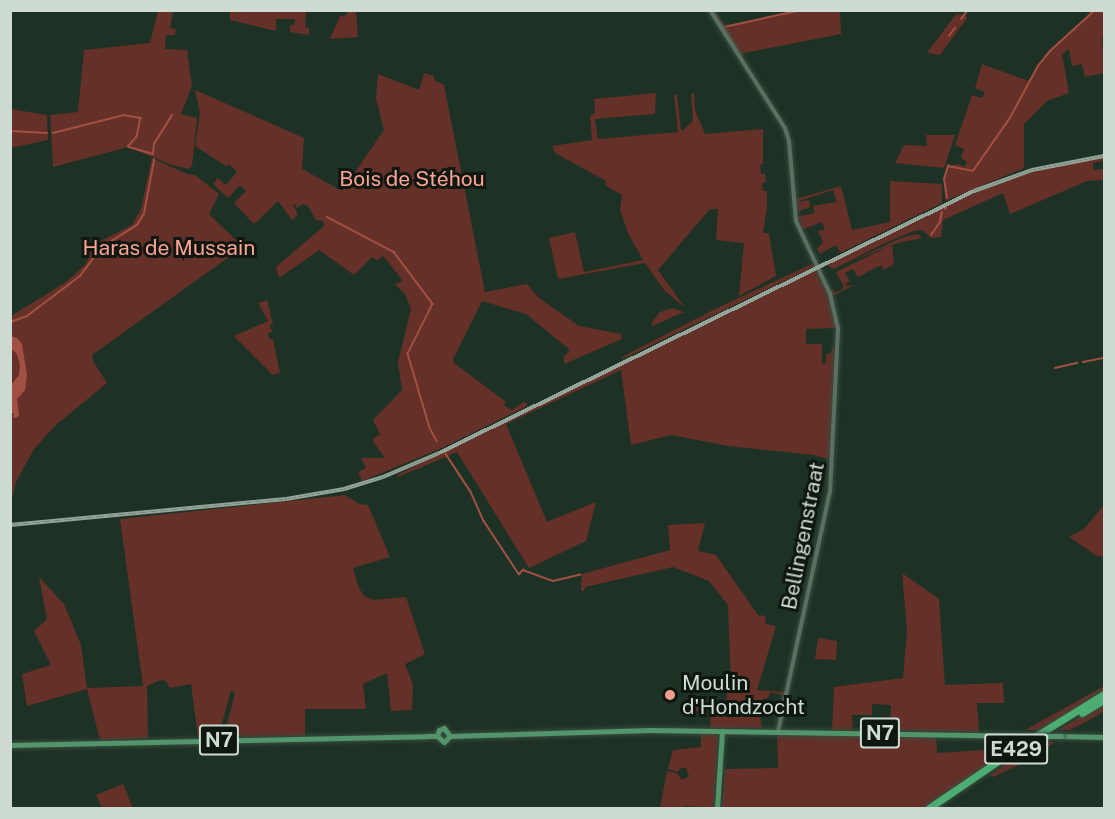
<!DOCTYPE html>
<meta charset="utf-8">
<style>
body{margin:0}
#map{position:relative;width:1115px;height:819px;overflow:hidden;background:#1d3224;font-family:"Public Sans",sans-serif}
div>[style]{position:absolute}
[style*='--x']{left:calc(var(--x)*1px);top:calc(var(--y)*1px);width:calc(var(--w)*1px);rotate:calc(var(--a)*1deg)}
.green>*{inset:0;background:#643028}
.water>*{inset:0;background:#a35044}
.stream>*{height:1.5px;margin:-0.75px;padding:0 0.75px;transform-origin:0.75px;border-radius:0.75px;background:#a35044}
.roads{filter:drop-shadow(0 0 2px #3a4c40) drop-shadow(0 0 2px #3a4c40)}
.minor>*{height:4px;margin:-2px;padding:0 2px;transform-origin:2px;border-radius:2px;background:#5a7161}
.major>*{height:5px;margin:-2.5px;padding:0 2.5px;transform-origin:2.5px;border-radius:2.5px;background:#52956b}
.highway>*{height:7px;margin:-3.5px;padding:0 3.5px;transform-origin:3.5px;border-radius:3.5px;background:#4cad72}
.rail>*{height:4px;margin-top:-2px;transform-origin:0;background:repeating-linear-gradient(90deg,#0e1811 0 4.5px,#94a499 0 9px);box-sizing:border-box;border-block:2px solid #94a499}
.bridges{filter:drop-shadow(0 0 2px #3a4c40) drop-shadow(0 0 2px #3a4c40)}
.major-bridge>*{height:5px;margin:-2.5px;padding:0 2.5px;transform-origin:2.5px;border-radius:2.5px;background:#52956b}
.dots>*{width:16px;height:16px;translate:-50% -50%;box-sizing:border-box;border:3px solid #0e1811;border-radius:50%}
span{translate:-50% -50%;white-space:nowrap;text-align:center;line-height:1.15;-webkit-text-stroke:6px #0e1811;paint-order:stroke}
.shield-label span{padding:2px 4px;background:#0e1811;border:2px solid;border-radius:4px;-webkit-text-stroke-width:0}
.shield-label{font-size:20px;color:#cedbd2;font-weight:700}
.park-label{font-size:21px;color:#ffa292}
.street-label{font-size:21px;color:#cedbd2}
.poi-label{font-size:21px;color:#cedbd2}
.left{translate:0 -50%;text-align:left}
.frame{position:absolute;inset:0;border:12px solid #cedbd2;pointer-events:none}
</style>
<div id="map">
<div class="green">
<i style="clip-path:polygon(1095px 10px,1104px 11px,1104px 37px,1102px 37px,1104px 73px,1085px 77px,1082px 64px,1072px 66px,1069px 49px,1062px 54px,1069px 93px,1047px 101px,1024px 124px,1024px 168px,945px 201px,944px 179px,948px 166px,958px 164px,965px 167px,967px 162px,961px 158px,964px 149px,955px 145px,972px 95px,982px 98px,985px 92px,975px 88px,982px 64px,1028px 81px,1057px 43px)"></i>
<i style="clip-path:polygon(158px 11px,173px 12px,170px 28px,176px 29px,175px 35px,166px 35px,165px 49px,187px 50px,192px 86px,181px 114px,197px 118px,192px 166px,189px 169px,172px 165px,128px 147px,53px 167px,50px 115px,78px 112px,84px 50px,150px 43px)"></i>
<i style="clip-path:polygon(230px 11px,306px 11px,305px 27px,309px 28px,309px 35px,290px 32px,290px 25px,295px 24px,295px 19px,276px 19px,276px 31px,230px 20px)"></i>
<i style="clip-path:polygon(347px 11px,356px 11px,358px 37px,330px 39px,340px 16px,347px 15px)"></i>
<i style="clip-path:polygon(798px 11px,840px 11px,841px 34px,739px 54px,722px 27px)"></i>
<i style="clip-path:polygon(956px 14px,965px 15px,967px 18px,965px 21px,940px 55px,927px 53px)"></i>
<i style="clip-path:polygon(424px 73px,434px 76px,434px 80px,444px 85px,485px 292px,527px 284px,539px 298px,579px 326px,621px 334px,622px 339px,564px 364px,564px 357px,570px 350px,526px 314px,482px 301px,453px 359px,454px 363px,506px 402px,504px 405px,512px 410px,525px 401px,527px 406px,442px 448px,362px 481px,358px 472px,366px 468px,361px 458px,385px 458px,372px 440px,380px 434px,373px 420px,402px 390px,398px 362px,411px 309px,405px 294px,395px 284px,403px 281px,383px 256px,377px 260px,372px 257px,354px 275px,319px 250px,279px 278px,276px 267px,324px 226px,323px 221px,316px 220px,308px 206px,303px 204px,297px 208px,295px 204px,293px 205px,298px 215px,292px 220px,278px 201px,254px 224px,234px 203px,246px 191px,240px 185px,228px 198px,213px 184px,218px 178px,226px 185px,237px 172px,229px 164px,226px 166px,195px 146px,200px 113px,195px 90px,304px 138px,302px 169px,342px 191px,384px 130px,376px 99px,378px 74px,419px 90px)"></i>
<i style="clip-path:polygon(656px 93px,655px 114px,595px 119px,598px 139px,678px 132px,674px 95px,677px 94px,681px 130px,683px 130px,693px 121px,691px 94px,694px 93px,695px 110px,705px 134px,763px 129px,763px 164px,760px 165px,761px 174px,765px 174px,766px 182px,762px 183px,763px 191px,767px 191px,767px 207px,763px 233px,769px 233px,776px 276px,739px 296px,744px 243px,716px 240px,718px 209px,710px 209px,658px 270px,685px 308px,664px 290px,645px 263px,558px 279px,549px 238px,575px 232px,584px 272px,643px 260px,628px 233px,620px 210px,622px 195px,606px 186px,606px 181px,555px 153px,552px 146px,592px 140px,590px 116px,595px 113px,594px 99px)"></i>
<i style="clip-path:polygon(11px 109px,47px 115px,48px 140px,11px 148px)"></i>
<i style="clip-path:polygon(926px 135px,955px 135px,944px 168px,895px 163px,904px 145px,927px 146px)"></i>
<i style="clip-path:polygon(152px 158px,187px 174px,195px 175px,219px 194px,209px 214px,243px 247px,92px 355px,93px 361px,107px 383px,56px 425px,34px 449px,16px 482px,11px 502px,11px 316px,66px 282px,86px 264px,93px 245px,132px 225px,141px 209px)"></i>
<i style="clip-path:polygon(1104px 158px,1104px 161px,1093px 163px,1093px 170px,1104px 169px,1104px 180px,1087px 181px,1010px 214px,1003px 193px,943px 220px,941px 237px,931px 238px,922px 230px,914px 231px,885px 243px,834px 269px,826px 265px,968px 196px,1013px 177px,1078px 161px)"></i>
<i style="clip-path:polygon(890px 181px,942px 184px,942px 203px,840px 253px,836px 245px,820px 254px,817px 249px,823px 242px,818px 231px,825px 229px,822px 222px,801px 230px,796px 217px,815px 213px,813px 206px,837px 202px,833px 190px,796px 202px,809px 200px,810px 207px,795px 213px,793px 200px,841px 186px,852px 230px,890px 222px)"></i>
<i style="clip-path:polygon(918px 234px,922px 238px,897px 243px,850px 262px,901px 238px)"></i>
<i style="clip-path:polygon(892px 245px,894px 264px,884px 270px,881px 265px,858px 277px,853px 269px,845px 273px,850px 281px,845px 284px,846px 286px,854px 285px,833px 296px,830px 290px,832px 288px,835px 293px,843px 289px,843px 285px,836px 272px)"></i>
<i style="clip-path:polygon(814px 263px,815px 266px,749px 298px,623px 359px,622px 357px,715px 309px)"></i>
<i style="clip-path:polygon(817px 270px,830px 298px,836px 328px,806px 329px,806px 344px,822px 344px,822px 364px,826px 363px,826px 354px,830px 354px,833px 347px,837px 347px,832px 460px,813px 455px,728px 446px,671px 435px,631px 445px,621px 370px,506px 424px,547px 522px,596px 502px,586px 541px,529px 568px,457px 452px,398px 477px,397px 475px,428px 459px)"></i>
<i style="clip-path:polygon(267px 300px,273px 324px,270px 324px,272px 332px,268px 333px,269px 339px,273px 339px,280px 373px,273px 375px,234px 336px,268px 321px,258px 303px)"></i>
<i style="clip-path:polygon(673px 308px,684px 312px,652px 326px,652px 322px,660px 312px)"></i>
<i style="clip-path:polygon(345px 495px,359px 504px,368px 505px,390px 557px,353px 568px,359px 588px,364px 596px,373px 600px,406px 597px,425px 654px,405px 664px,413px 685px,412px 710px,391px 711px,387px 673px,363px 684px,366px 709px,305px 709px,305px 736px,223px 737px,235px 694px,231px 690px,218px 738px,198px 737px,191px 684px,170px 688px,166px 681px,160px 680px,147px 686px,148px 738px,100px 740px,87px 689px,27px 706px,22px 674px,51px 665px,34px 631px,47px 619px,39px 577px,64px 604px,81px 645px,87px 688px,143px 686px,120px 519px)"></i>
<i style="clip-path:polygon(1104px 505px,1104px 557px,1097px 556px,1069px 537px,1084px 529px)"></i>
<i style="clip-path:polygon(705px 523px,698px 551px,716px 555px,758px 615px,765px 616px,766px 624px,776px 626px,757px 690px,785px 692px,781px 711px,782px 695px,770px 692px,768px 698px,763px 699px,760px 716px,762px 728px,710px 728px,711px 709px,699px 708px,699px 711px,693px 711px,695px 700px,726px 704px,727px 692px,731px 687px,728px 605px,709px 581px,673px 567px,585px 587px,584px 591px,581px 591px,582px 574px,670px 550px,668px 525px)"></i>
<i style="clip-path:polygon(902px 573px,939px 599px,945px 685px,1003px 683px,1004px 703px,977px 703px,979px 732px,889px 730px,891px 705px,872px 704px,872px 715px,852px 715px,853px 730px,832px 730px,834px 687px,903px 678px,907px 630px)"></i>
<i style="clip-path:polygon(818px 638px,837px 641px,836px 660px,815px 659px)"></i>
<i style="clip-path:polygon(1104px 686px,1104px 692px,1040px 730px,1025px 730px)"></i>
<i style="clip-path:polygon(1104px 703px,1104px 711px,1095px 717px,1070px 730px,1058px 730px)"></i>
<i style="clip-path:polygon(701px 734px,714px 734px,718px 737px,714px 808px,684px 806px,683px 808px,660px 808px,667px 771px,677px 773px,682px 780px,689px 776px,686px 768px,681px 768px,677px 772px,668px 769px,673px 750px,701px 747px)"></i>
<i style="clip-path:polygon(777px 734px,936px 736px,937px 753px,985px 750px,987px 738px,1023px 741px,924px 808px,722px 808px,725px 769px,778px 768px)"></i>
<i style="clip-path:polygon(1040px 741px,1055px 742px,1029px 760px,993px 777px,990px 775px)"></i>
<i style="clip-path:polygon(123px 784px,133px 808px,102px 808px,96px 795px)"></i>
</div>
<div class="water">
<i style="clip-path:polygon(11px 336px,17px 338px,22px 344px,27px 375px,25px 390px,17px 399px,19px 415px,16px 418px,13px 417px,14px 413px,11px 413px,11px 385px,19px 375px,20px 365px,17px 354px,11px 349px)"></i>
</div>
<div class="stream">
<i style="--x:713;--y:10;--w:20;--a:57"></i>
<i style="--x:961;--y:19;--w:11;--a:-52"></i>
<i style="--x:949;--y:36;--w:10;--a:-53"></i>
<i style="--x:742;--y:57;--w:35;--a:-121"></i>
<i style="--x:724;--y:27;--w:79;--a:-12.4"></i>
<i style="--x:10;--y:131;--w:37;--a:3"></i>
<i style="--x:53;--y:133;--w:73;--a:-14.2"></i>
<i style="--x:124;--y:115;--w:17;--a:10"></i>
<i style="--x:141;--y:118;--w:19;--a:102"></i>
<i style="--x:137;--y:137;--w:13;--a:132"></i>
<i style="--x:129;--y:147;--w:25;--a:16"></i>
<i style="--x:153;--y:154;--w:10;--a:-84"></i>
<i style="--x:154;--y:144;--w:34;--a:-58"></i>
<i style="--x:947;--y:198;--w:19;--a:-99"></i>
<i style="--x:944;--y:179;--w:14;--a:-73"></i>
<i style="--x:948;--y:166;--w:25;--a:11"></i>
<i style="--x:973;--y:171;--w:65;--a:-55.1"></i>
<i style="--x:1010;--y:118;--w:59;--a:-61.7"></i>
<i style="--x:1038;--y:66;--w:19;--a:-51"></i>
<i style="--x:1050;--y:51;--w:61;--a:-42.3"></i>
<i style="--x:945;--y:209;--w:1;--a:-45"></i>
<i style="--x:327;--y:217;--w:76;--a:27.6"></i>
<i style="--x:394;--y:252;--w:65;--a:53.1"></i>
<i style="--x:433;--y:304;--w:56;--a:116.6"></i>
<i style="--x:408;--y:354;--w:77;--a:73.4"></i>
<i style="--x:430;--y:428;--w:15;--a:62"></i>
<i style="--x:931;--y:235;--w:16;--a:-55"></i>
<i style="--x:940;--y:222;--w:10;--a:-79"></i>
<i style="--x:10;--y:322;--w:18;--a:-19"></i>
<i style="--x:27;--y:316;--w:66;--a:-37"></i>
<i style="--x:80;--y:276;--w:36;--a:-53"></i>
<i style="--x:102;--y:247;--w:41;--a:-32.2"></i>
<i style="--x:137;--y:225;--w:13;--a:-58"></i>
<i style="--x:144;--y:214;--w:55;--a:-79.5"></i>
<i style="--x:1083;--y:362;--w:21;--a:-11"></i>
<i style="--x:1055;--y:368;--w:23;--a:-13"></i>
<i style="--x:446;--y:454;--w:45;--a:56.7"></i>
<i style="--x:471;--y:492;--w:32;--a:66"></i>
<i style="--x:484;--y:521;--w:64;--a:56.6"></i>
<i style="--x:519;--y:574;--w:6;--a:-45"></i>
<i style="--x:523;--y:570;--w:32;--a:20"></i>
<i style="--x:553;--y:581;--w:28;--a:-13"></i>
</div>
<div class="roads">
<div class="minor">
<i style="--x:710;--y:10;--w:140;--a:57.6"></i>
<i style="--x:785;--y:128;--w:14;--a:73"></i>
<i style="--x:789;--y:141;--w:80;--a:85"></i>
<i style="--x:796;--y:221;--w:81;--a:65"></i>
<i style="--x:830;--y:294;--w:36;--a:77"></i>
<i style="--x:838;--y:329;--w:162;--a:92.8"></i>
<i style="--x:830;--y:491;--w:247;--a:102.2"></i>
</div>
<div class="major">
<i style="--x:437;--y:736;--w:6;--a:-72"></i>
<i style="--x:439;--y:730;--w:5;--a:-22"></i>
<i style="--x:444;--y:728;--w:10;--a:53"></i>
<i style="--x:450;--y:736;--w:201;--a:-1.7"></i>
<i style="--x:651;--y:730;--w:367;--a:0.9"></i>
<i style="--x:1061;--y:736;--w:43;--a:1.3"></i>
<i style="--x:10;--y:745;--w:417;--a:-1.2"></i>
<i style="--x:427;--y:736;--w:10;--a:0"></i>
<i style="--x:437;--y:736;--w:9;--a:41"></i>
<i style="--x:444;--y:742;--w:8;--a:-45"></i>
<i style="--x:717;--y:808;--w:77;--a:-86.3"></i>
</div>
<div class="highway">
<i style="--x:1082;--y:713;--w:26;--a:-31"></i>
<i style="--x:929;--y:808;--w:114;--a:-34.2"></i>
<i style="--x:1023;--y:744;--w:95;--a:-31.7"></i>
</div>
</div>
<div class="rail">
<i style="--x:10;--y:525;--w:277;--a:-5.4"></i>
<i style="--x:286;--y:499;--w:59;--a:-9.8"></i>
<i style="--x:344;--y:489;--w:41;--a:-17.1"></i>
<i style="--x:383;--y:477;--w:61;--a:-23.2"></i>
<i style="--x:439;--y:453;--w:596;--a:-26.09"></i>
<i style="--x:974;--y:191;--w:62;--a:-19.9"></i>
<i style="--x:1032;--y:170;--w:73;--a:-11"></i>
</div>
<div class="bridges">
<div class="major-bridge">
<i style="--x:1018;--y:736;--w:43;--a:0"></i>
</div>
</div>
<div class="dots">
<i style="left:670px;top:695px;background:#f59d8e"></i>
</div>
<div class="shield-label">
<span style="left:880px;top:733px">N7</span>
<span style="left:219px;top:740px">N7</span>
<span style="left:1016px;top:749px">E429</span>
</div>
<div class="park-label">
<span style="left:412px;top:179px">Bois de Stéhou</span>
<span style="left:169px;top:248px">Haras de Mussain</span>
</div>
<div class="street-label">
<span style="left:803px;top:536px;rotate:-79deg">Bellingenstraat</span>
</div>
<div class="poi-label">
<span class="left" style="left:682px;top:695px">Moulin<br>d'Hondzocht</span>
</div>
<div class="frame"></div>
</div>
